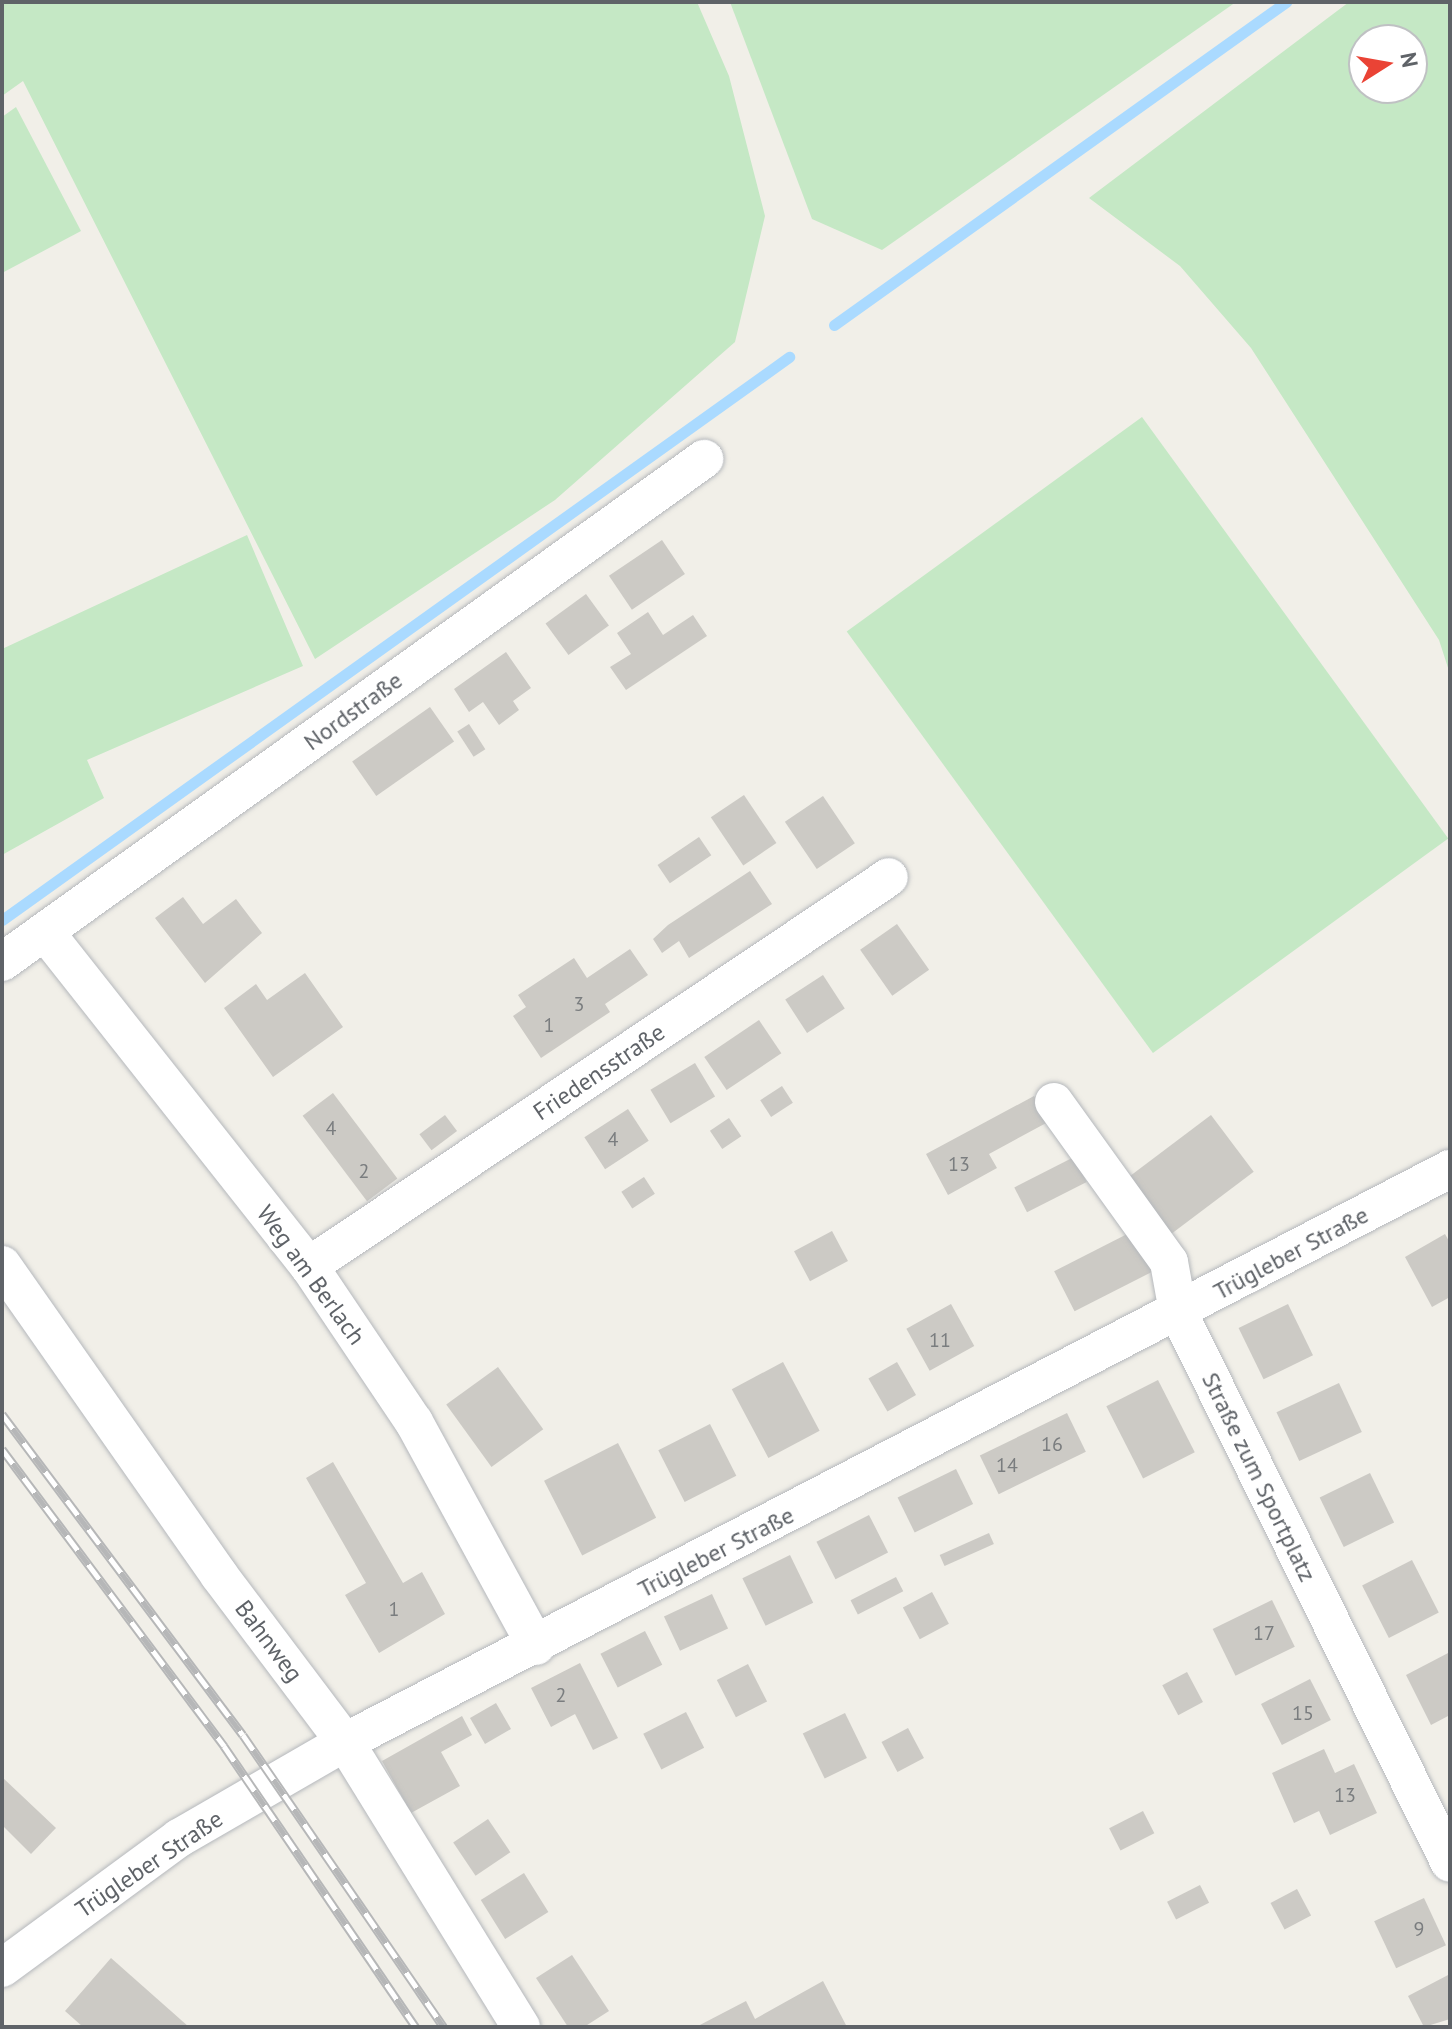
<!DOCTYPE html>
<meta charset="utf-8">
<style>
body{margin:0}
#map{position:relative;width:1452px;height:2029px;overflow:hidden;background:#f1efe8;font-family:"PT Sans",sans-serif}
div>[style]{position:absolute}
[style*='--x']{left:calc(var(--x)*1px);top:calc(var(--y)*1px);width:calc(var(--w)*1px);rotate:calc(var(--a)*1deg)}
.green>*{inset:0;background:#c5e8c5;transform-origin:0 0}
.stream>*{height:11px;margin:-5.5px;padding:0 5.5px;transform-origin:5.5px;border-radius:5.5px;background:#aadaff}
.building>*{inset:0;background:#cccac5;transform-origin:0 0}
.roads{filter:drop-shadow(0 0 2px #b5b8bc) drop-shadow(0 0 2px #b5b8bc)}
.street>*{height:38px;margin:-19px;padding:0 19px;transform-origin:19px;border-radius:19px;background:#fff}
.rail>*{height:9px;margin-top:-4.5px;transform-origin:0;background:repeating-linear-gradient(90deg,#fff 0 18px,#b6b7b8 0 36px);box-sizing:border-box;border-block:2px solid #b6b7b8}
span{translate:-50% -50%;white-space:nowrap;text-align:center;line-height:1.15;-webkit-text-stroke:8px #fff;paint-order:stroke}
.number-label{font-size:20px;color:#7a7d7f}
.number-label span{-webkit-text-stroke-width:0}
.street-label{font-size:24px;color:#5f6368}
.frame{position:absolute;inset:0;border:4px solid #5f6368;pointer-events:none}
.north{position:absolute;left:1348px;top:24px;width:80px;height:80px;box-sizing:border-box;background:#fff;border:2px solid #bfc1c3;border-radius:50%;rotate:79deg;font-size:22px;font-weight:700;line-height:32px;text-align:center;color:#5f6368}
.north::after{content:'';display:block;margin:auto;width:28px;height:36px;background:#ea4335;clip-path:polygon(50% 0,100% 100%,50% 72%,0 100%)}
</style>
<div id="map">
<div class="green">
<i style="clip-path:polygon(2px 2px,697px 2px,729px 76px,765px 216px,735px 342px,555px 500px,315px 659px,23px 81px,2px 96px)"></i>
<i style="clip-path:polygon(730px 2px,1236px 2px,882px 250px,812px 219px)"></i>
<i style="clip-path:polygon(evenodd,1349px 2px,1450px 2px,1450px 674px,1439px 640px,1251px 348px,1180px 266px,1089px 198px,1349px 2px,1412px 40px,1412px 88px,1364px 88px,1364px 40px,1412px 40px)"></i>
<i style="clip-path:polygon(16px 107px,81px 231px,2px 273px,2px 117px)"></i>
<i style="left:1142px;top:417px;width:521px;height:365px;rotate:54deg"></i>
<i style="clip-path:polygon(247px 535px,303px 666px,87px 760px,104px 798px,2px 855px,2px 649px)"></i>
</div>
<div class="stream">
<i style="--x:834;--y:325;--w:556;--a:-35.55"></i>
<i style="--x:2;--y:920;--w:968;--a:-35.58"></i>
</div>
<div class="building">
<i style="left:662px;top:540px;width:41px;height:64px;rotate:56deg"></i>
<i style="left:586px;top:594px;width:39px;height:50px;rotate:54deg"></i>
<i style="clip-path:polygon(648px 612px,663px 635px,693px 615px,707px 636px,626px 690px,610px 667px,631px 654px,617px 633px)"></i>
<i style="clip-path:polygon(506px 652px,531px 688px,513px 701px,519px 710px,499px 725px,483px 702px,469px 712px,454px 689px)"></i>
<i style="left:430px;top:707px;width:42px;height:95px;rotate:55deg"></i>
<i style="left:469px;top:724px;width:30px;height:14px;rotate:57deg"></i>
<i style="left:744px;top:795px;width:58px;height:40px;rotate:56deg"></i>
<i style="left:823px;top:796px;width:57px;height:46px;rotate:56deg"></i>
<i style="left:699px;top:837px;width:22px;height:50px;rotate:56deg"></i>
<i style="clip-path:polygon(750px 871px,772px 904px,689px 958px,679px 941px,662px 953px,653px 939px,668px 925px)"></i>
<i style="clip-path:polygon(183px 897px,203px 924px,236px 899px,262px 933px,205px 983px,155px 918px)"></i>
<i style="left:897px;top:924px;width:56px;height:45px;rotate:55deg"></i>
<i style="clip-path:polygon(630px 949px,648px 975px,605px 1004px,610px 1012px,541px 1058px,513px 1016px,526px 1007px,518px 995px,574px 958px,587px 978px)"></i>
<i style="clip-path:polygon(305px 973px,343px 1027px,273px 1077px,224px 1008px,256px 984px,267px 1000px)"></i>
<i style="left:823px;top:975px;width:40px;height:45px;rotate:57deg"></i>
<i style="left:759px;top:1020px;width:40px;height:66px;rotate:56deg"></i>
<i style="left:695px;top:1063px;width:39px;height:52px;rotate:59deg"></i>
<i style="left:782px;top:1086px;width:20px;height:26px;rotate:57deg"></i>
<i style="left:333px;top:1093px;width:107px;height:38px;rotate:53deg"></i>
<i style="clip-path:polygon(1034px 1096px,1048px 1122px,989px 1154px,997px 1168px,948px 1195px,926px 1154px)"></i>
<i style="left:628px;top:1109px;width:38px;height:52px;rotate:57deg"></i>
<i style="left:445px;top:1115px;width:20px;height:32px;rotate:53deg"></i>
<i style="left:1211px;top:1115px;width:71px;height:103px;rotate:53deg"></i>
<i style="left:729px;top:1118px;width:22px;height:23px;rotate:56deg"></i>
<i style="left:1074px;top:1157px;width:28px;height:67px;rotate:63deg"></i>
<i style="left:644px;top:1177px;width:20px;height:27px;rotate:57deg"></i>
<i style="left:1137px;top:1229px;width:45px;height:93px;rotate:63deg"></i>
<i style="left:832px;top:1231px;width:34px;height:43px;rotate:62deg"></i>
<i style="clip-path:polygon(1445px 1234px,1450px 1243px,1450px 1297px,1432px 1307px,1405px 1257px)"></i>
<i style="left:951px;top:1304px;width:48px;height:51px;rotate:61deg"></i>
<i style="left:1288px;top:1304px;width:57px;height:55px;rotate:64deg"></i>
<i style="left:783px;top:1362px;width:78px;height:58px;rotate:62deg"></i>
<i style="left:897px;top:1362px;width:38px;height:33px;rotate:60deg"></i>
<i style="left:498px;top:1367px;width:77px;height:64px;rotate:54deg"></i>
<i style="left:1158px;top:1380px;width:81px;height:58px;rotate:63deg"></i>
<i style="left:1339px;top:1383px;width:54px;height:69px;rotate:65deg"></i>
<i style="left:1067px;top:1413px;width:43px;height:97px;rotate:64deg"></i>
<i style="left:710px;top:1424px;width:58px;height:58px;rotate:63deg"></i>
<i style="left:618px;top:1443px;width:84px;height:83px;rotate:63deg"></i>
<i style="clip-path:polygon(333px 1462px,403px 1583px,422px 1572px,445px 1614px,379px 1653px,345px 1595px,366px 1583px,306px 1478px)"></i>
<i style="left:956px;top:1469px;width:39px;height:65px;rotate:64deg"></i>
<i style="left:1370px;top:1473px;width:55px;height:56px;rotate:64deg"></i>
<i style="left:869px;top:1515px;width:42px;height:59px;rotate:63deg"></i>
<i style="left:989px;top:1533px;width:12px;height:54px;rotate:66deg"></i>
<i style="left:790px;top:1555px;width:53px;height:53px;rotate:64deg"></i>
<i style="left:1412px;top:1560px;width:59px;height:56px;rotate:63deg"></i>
<i style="left:896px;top:1577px;width:16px;height:51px;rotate:63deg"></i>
<i style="left:932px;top:1592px;width:36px;height:33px;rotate:62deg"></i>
<i style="left:712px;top:1594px;width:38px;height:53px;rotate:65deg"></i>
<i style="left:1272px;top:1600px;width:52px;height:66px;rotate:64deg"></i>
<i style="left:645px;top:1631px;width:38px;height:50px;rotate:63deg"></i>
<i style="clip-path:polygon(1450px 1652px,1450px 1715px,1431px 1725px,1406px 1675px)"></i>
<i style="clip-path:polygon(580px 1663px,618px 1738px,593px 1750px,575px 1714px,551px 1727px,531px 1688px)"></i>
<i style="left:748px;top:1664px;width:42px;height:35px;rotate:63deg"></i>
<i style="left:1187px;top:1672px;width:34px;height:28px;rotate:62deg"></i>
<i style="left:1310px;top:1679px;width:46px;height:55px;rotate:63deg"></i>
<i style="left:496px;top:1703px;width:30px;height:30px;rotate:60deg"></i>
<i style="left:686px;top:1712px;width:40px;height:48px;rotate:63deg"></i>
<i style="left:845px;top:1713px;width:50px;height:47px;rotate:64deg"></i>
<i style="clip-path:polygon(462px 1716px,472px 1735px,441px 1752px,460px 1786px,411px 1813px,382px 1761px)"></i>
<i style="left:908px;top:1728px;width:34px;height:30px;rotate:62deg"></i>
<i style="clip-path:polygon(1324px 1749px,1335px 1773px,1354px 1764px,1377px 1813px,1330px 1835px,1319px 1811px,1294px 1823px,1272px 1773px)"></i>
<i style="clip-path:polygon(2px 1777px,56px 1828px,31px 1854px,2px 1825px)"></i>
<i style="left:1143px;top:1811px;width:25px;height:38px;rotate:63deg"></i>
<i style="left:488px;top:1819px;width:40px;height:42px;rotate:56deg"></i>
<i style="left:524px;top:1873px;width:46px;height:51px;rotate:58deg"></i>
<i style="left:1200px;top:1885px;width:20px;height:37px;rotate:63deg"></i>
<i style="left:1297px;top:1889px;width:30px;height:30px;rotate:62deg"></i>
<i style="left:1424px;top:1898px;width:52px;height:55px;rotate:65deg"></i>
<i style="clip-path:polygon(572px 1955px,609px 2011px,584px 2027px,568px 2027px,536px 1978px)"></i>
<i style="clip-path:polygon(111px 1958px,189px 2027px,83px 2027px,65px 2011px)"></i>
<i style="clip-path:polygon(1450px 1974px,1450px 2019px,1424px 2027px,1408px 1996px)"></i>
<i style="clip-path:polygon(823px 1981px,847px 2027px,696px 2027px,746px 2001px,755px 2019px)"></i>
</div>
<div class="roads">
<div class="street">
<i style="--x:45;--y:932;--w:426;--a:51.7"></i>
<i style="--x:309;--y:1266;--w:188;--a:56.1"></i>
<i style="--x:414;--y:1422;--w:255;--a:61.4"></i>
<i style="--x:2;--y:962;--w:864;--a:-35.62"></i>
<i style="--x:1054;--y:1102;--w:197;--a:54.3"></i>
<i style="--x:1169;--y:1262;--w:51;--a:79.8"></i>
<i style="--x:1178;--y:1312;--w:614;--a:63.73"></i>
<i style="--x:2;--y:1265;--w:378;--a:55"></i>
<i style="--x:219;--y:1575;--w:209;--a:53"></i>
<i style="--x:345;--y:1742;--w:335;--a:58.3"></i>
<i style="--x:309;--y:1266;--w:698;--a:-33.85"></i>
<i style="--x:2;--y:1968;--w:220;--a:-36.3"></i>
<i style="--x:179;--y:1838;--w:192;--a:-30"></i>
<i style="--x:345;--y:1742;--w:1245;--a:-27.41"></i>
</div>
</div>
<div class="rail">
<i style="--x:2;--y:1414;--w:401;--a:53.1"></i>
<i style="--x:243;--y:1735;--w:354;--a:55.5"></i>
<i style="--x:2;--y:1449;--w:371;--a:53.2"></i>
<i style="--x:224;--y:1746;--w:340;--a:55.7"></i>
</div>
<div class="number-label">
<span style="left:579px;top:1004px">3</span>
<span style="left:549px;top:1025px">1</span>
<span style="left:331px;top:1128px">4</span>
<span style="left:613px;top:1139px">4</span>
<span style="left:959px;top:1164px">13</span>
<span style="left:364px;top:1171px">2</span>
<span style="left:940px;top:1340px">11</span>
<span style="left:1052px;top:1444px">16</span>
<span style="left:1007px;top:1465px">14</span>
<span style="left:394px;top:1609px">1</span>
<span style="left:1264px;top:1633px">17</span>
<span style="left:561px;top:1695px">2</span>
<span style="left:1303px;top:1713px">15</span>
<span style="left:1345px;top:1795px">13</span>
<span style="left:1419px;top:1929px">9</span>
</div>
<div class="street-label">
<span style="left:353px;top:711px;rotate:-36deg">Nordstraße</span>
<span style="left:599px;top:1072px;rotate:-34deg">Friedensstraße</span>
<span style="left:1291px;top:1253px;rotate:-28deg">Trügleber Straße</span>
<span style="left:311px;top:1275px;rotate:54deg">Weg am Berlach</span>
<span style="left:1259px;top:1477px;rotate:64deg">Straße zum Sportplatz</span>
<span style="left:716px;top:1552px;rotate:-27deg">Trügleber Straße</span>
<span style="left:269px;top:1641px;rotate:53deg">Bahnweg</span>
<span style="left:149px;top:1864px;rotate:-34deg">Trügleber Straße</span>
</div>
<div class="frame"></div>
<div class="north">N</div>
</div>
